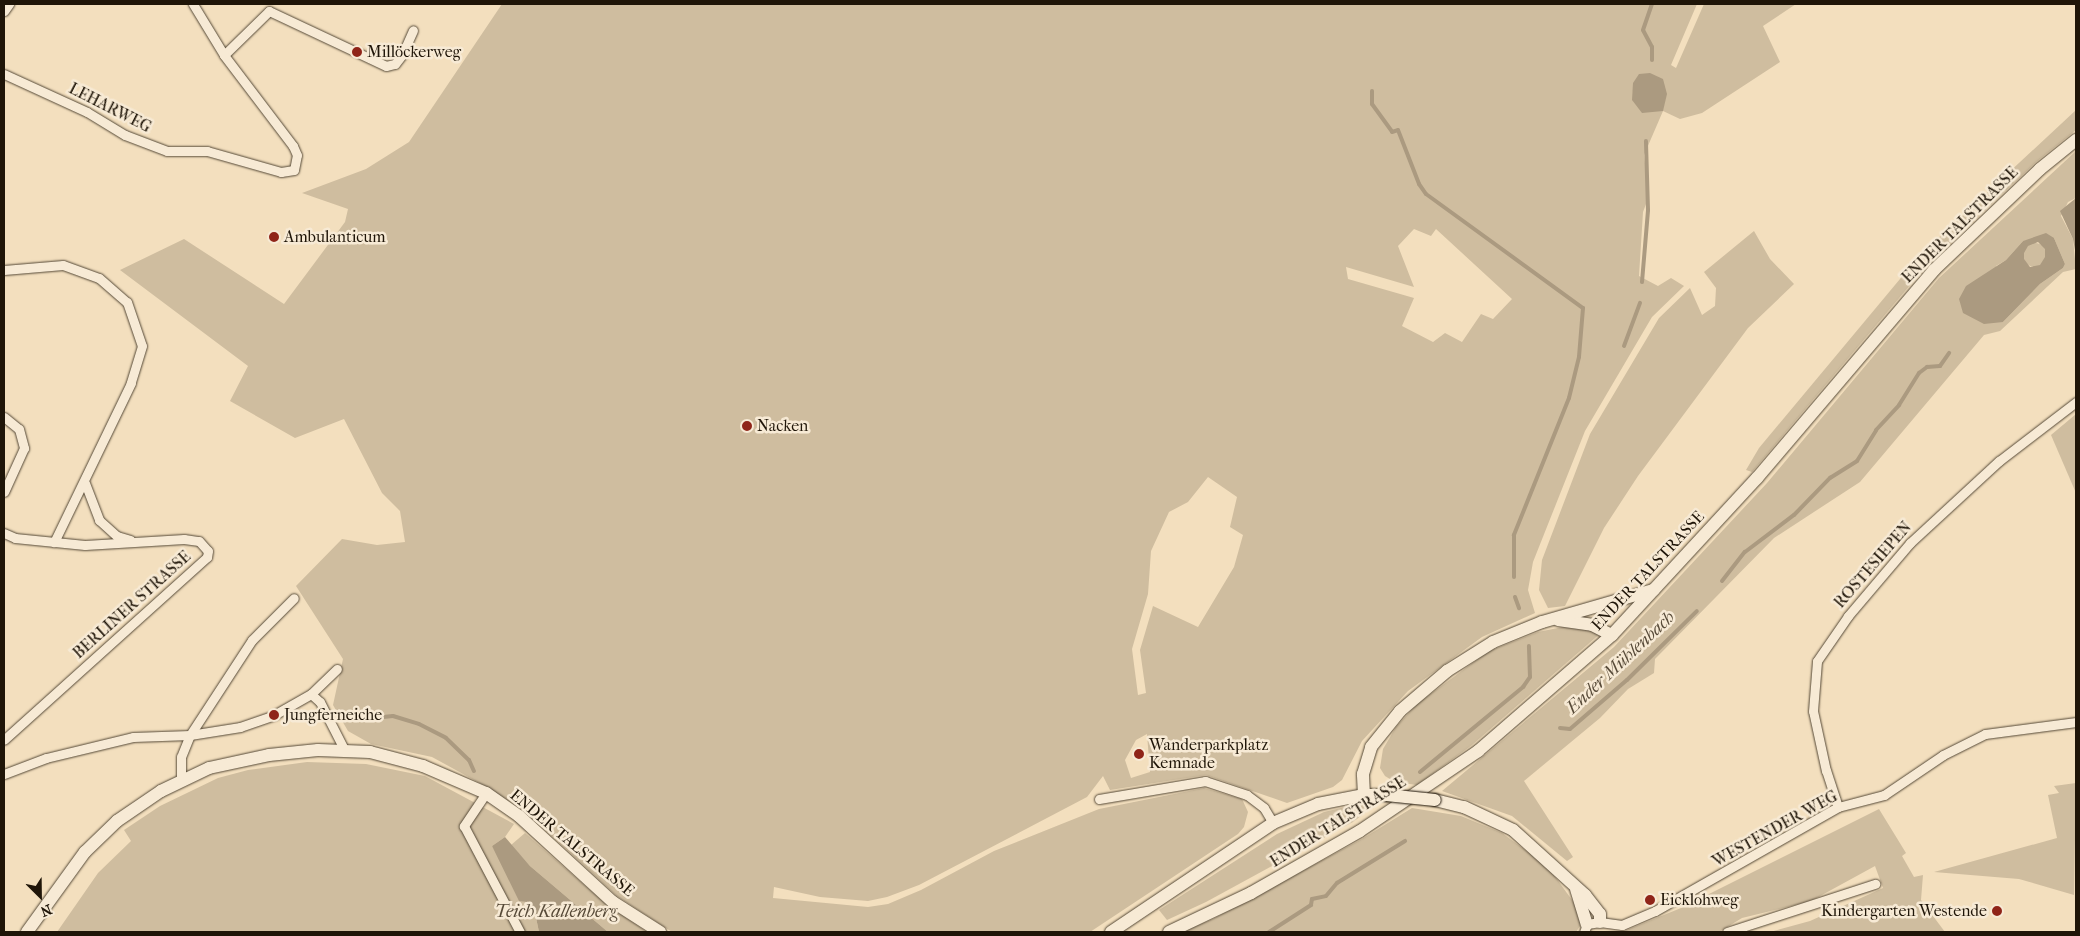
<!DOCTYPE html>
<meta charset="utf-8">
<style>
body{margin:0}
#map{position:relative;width:2080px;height:936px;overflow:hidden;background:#f3dfbe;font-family:"IM FELL French Canon",serif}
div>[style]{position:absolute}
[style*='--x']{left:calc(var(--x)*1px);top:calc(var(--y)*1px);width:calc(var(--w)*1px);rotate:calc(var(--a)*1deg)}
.green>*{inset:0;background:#cfbd9f}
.round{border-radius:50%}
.water>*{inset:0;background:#ab9a80}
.stream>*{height:4px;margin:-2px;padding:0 2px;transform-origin:2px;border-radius:2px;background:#ab9a80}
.roads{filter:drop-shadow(0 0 1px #544836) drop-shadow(0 0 1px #544836)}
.minor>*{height:9px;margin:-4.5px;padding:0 4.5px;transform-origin:4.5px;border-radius:4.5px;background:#f7ead5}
.secondary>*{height:12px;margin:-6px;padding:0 6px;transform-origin:6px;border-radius:6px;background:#f7ead5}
.bridges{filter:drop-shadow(0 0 1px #1f1508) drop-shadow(0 0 1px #1f1508)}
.secondary-bridge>*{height:12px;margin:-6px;padding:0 6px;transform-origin:6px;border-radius:6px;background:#f7ead5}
.dots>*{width:14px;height:14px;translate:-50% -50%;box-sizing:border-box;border:2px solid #f7ead5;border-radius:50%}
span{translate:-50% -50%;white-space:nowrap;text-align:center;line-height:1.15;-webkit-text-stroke:5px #f7ead5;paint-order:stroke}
.poi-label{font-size:16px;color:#1f1508}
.left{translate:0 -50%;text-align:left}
.right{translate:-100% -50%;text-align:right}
.street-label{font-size:16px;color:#1f1508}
.water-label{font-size:18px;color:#574a38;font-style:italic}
.frame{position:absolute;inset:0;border:5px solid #1f1508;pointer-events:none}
.north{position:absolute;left:15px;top:871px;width:50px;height:50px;-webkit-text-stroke:4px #f7ead5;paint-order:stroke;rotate:157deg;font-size:14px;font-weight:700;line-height:20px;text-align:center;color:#1f1508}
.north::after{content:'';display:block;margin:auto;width:18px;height:22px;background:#1f1508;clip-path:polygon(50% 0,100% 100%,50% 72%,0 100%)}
</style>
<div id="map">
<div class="green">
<i style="clip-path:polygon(evenodd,502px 4px,1697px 4px,1671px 65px,1676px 68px,1704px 4px,1796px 4px,1763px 26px,1780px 62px,1702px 113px,1680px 119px,1663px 111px,1644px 155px,1649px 196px,1643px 212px,1639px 276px,1658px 286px,1671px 278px,1684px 286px,1652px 317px,1585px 431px,1533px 562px,1528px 590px,1535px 613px,1482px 637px,1408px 691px,1362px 741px,1342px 780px,1333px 787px,1287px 803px,1206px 775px,1110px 790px,1103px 776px,1087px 797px,919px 885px,887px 897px,868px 901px,820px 897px,774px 887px,773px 898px,868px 907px,888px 904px,921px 890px,994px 851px,1099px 809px,1204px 788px,1242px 799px,1248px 812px,1244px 827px,1238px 834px,1090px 932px,672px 932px,617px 896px,525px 811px,485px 786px,432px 757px,371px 744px,348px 731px,333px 705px,343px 659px,296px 586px,342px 539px,377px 545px,405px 542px,400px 511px,382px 493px,344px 419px,295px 438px,230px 401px,248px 366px,120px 270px,184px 239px,284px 304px,345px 222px,348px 209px,302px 193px,366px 169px,409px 142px,502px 4px,1414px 229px,1431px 236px,1436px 229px,1512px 299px,1493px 319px,1481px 314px,1462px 342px,1445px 333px,1433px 342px,1402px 326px,1414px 298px,1348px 279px,1346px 267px,1414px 287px,1398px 246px,1414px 229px,502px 4px,1208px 477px,1237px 497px,1230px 527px,1243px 535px,1234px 567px,1198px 627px,1153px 606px,1140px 650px,1146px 693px,1138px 695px,1132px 649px,1148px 594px,1151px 551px,1169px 512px,1188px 502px,1208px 477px,502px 4px,1147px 734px,1150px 772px,1131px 778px,1125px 760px,1136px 740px,1147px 734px)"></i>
<i style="clip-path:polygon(2076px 110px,2076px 130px,2036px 162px,1927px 265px,1752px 472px,1746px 470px,1759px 448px,1920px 255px)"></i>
<i style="clip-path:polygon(evenodd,2076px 151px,2076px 198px,2068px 202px,2061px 216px,2073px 239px,2076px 269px,2063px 272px,2000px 331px,1984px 335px,1860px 482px,1774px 538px,1655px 659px,1654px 673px,1628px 689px,1600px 718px,1524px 781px,1573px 857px,1567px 861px,1512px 816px,1442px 791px,1614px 647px,1767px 483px,1939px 278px,2076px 151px,2054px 238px,2065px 264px,2063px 268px,2040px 284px,2003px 322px,1996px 266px,2006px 260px,2023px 241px,2054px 238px)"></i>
<i style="clip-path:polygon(1754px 231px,1770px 259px,1794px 284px,1748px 328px,1638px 476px,1604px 528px,1565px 606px,1548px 608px,1539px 590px,1542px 560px,1590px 434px,1659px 318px,1690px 288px,1702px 315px,1715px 306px,1716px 288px,1704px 272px)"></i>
<i class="round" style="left:2023px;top:243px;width:24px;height:24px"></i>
<i style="clip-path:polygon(2076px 414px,2076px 493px,2051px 435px)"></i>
<i style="clip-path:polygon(1573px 625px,1602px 632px,1472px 745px,1417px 785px,1395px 782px,1385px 776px,1380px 768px,1383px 749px,1396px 727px,1417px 704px,1489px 651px,1538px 632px)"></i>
<i style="clip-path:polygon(307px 762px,366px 764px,425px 776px,514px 824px,505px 837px,492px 846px,534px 908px,539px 932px,57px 932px,98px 873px,131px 841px,124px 830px,160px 806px,218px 778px,248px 770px)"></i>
<i style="clip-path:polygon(2076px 783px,2074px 895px,2019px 879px,1934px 872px,2057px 838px,2048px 795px,2059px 793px,2054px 786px)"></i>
<i style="clip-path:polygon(1366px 802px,1375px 805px,1353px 822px,1206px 902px,1167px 920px,1159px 910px,1277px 834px,1324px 812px)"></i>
<i style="clip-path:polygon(1412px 808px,1461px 816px,1502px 833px,1548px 867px,1580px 911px,1580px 926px,1576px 932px,1181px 932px,1213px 919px,1362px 839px)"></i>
<i style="clip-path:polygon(1879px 809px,1906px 853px,1902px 856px,1914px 877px,1923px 875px,1921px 900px,1945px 932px,1770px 932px,1810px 921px,1883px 888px,1875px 866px,1811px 901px,1742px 918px,1719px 932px,1622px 932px,1681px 908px)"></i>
<i style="clip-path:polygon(525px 833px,607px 905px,647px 932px,608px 932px,530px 866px,511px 845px)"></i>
</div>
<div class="water">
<i style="clip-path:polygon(1639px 74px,1650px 73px,1663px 79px,1667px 94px,1663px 111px,1642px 113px,1632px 100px,1633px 83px)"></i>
<i style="clip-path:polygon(2076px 198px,2076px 256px,2073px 239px,2060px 211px)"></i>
<i style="clip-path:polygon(evenodd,2046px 233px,2054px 238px,2065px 264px,2063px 268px,2040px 284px,2003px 322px,1984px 324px,1963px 313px,1959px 299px,1966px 286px,2006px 260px,2023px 241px,2046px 233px,2038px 242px,2045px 249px,2045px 257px,2040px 265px,2030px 267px,2024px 259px,2024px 253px,2028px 246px,2038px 242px)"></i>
<i style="clip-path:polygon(505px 837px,530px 866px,608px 932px,539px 932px,534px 908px,528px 902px,519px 901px,492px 846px)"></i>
</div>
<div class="stream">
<i style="--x:1652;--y:60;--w:13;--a:-90"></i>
<i style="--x:1652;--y:47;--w:19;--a:-118"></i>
<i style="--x:1643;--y:30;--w:28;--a:-71"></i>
<i style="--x:1372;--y:91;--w:13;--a:90"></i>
<i style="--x:1372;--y:104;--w:34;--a:54"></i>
<i style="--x:1392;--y:132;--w:6;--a:-18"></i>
<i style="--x:1398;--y:130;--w:58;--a:68.7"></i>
<i style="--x:1419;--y:184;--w:12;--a:55"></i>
<i style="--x:1426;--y:194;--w:194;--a:36"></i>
<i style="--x:1583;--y:308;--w:49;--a:94.7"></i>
<i style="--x:1579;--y:357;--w:42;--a:103.7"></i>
<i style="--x:1569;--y:398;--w:148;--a:111.9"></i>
<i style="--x:1514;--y:535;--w:42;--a:90"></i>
<i style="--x:1642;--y:282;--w:72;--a:-85.2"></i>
<i style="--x:1648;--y:210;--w:69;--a:-91.7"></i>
<i style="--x:1624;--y:346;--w:46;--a:-69.6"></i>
<i style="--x:1722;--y:581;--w:37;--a:-52"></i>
<i style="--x:1745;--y:552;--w:61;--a:-37.1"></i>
<i style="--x:1794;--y:515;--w:52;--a:-45.8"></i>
<i style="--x:1830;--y:478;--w:32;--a:-32"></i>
<i style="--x:1857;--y:461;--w:36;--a:-58"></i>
<i style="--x:1876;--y:430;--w:34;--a:-47"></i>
<i style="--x:1899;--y:405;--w:38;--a:-58"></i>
<i style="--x:1919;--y:373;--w:10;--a:-37"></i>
<i style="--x:1927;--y:367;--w:13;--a:-4"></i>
<i style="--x:1940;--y:366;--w:16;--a:-55"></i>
<i style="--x:1515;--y:597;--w:12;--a:70"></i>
<i style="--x:355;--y:720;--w:38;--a:-6"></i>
<i style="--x:393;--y:716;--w:27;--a:17"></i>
<i style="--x:419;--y:724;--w:30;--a:27"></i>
<i style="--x:446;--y:738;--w:32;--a:44"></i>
<i style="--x:469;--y:760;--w:12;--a:66"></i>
<i style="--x:1560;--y:728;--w:10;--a:6"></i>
<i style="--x:1570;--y:729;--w:75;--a:-40.7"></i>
<i style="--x:1627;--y:680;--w:98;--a:-44.6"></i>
<i style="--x:1420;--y:772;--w:134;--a:-39.5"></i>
<i style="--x:1523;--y:687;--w:12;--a:-55"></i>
<i style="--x:1530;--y:677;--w:31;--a:-92"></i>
<i style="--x:1269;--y:932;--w:50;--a:-32.7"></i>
<i style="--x:1311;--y:905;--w:6;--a:-81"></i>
<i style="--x:1312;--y:899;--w:14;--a:-12"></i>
<i style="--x:1326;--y:896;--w:17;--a:-50"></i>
<i style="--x:1337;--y:883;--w:80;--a:-31.7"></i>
</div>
<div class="roads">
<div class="minor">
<i style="--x:4;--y:11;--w:9;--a:-54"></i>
<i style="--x:224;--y:55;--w:63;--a:-44.4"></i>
<i style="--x:269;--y:11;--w:129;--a:25.2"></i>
<i style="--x:386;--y:66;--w:9;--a:-13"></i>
<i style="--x:395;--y:64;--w:11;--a:-52"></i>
<i style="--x:402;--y:55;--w:27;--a:-66"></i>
<i style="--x:4;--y:74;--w:91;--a:24.6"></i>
<i style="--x:87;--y:112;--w:44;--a:31.2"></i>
<i style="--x:125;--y:135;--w:45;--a:20.9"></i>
<i style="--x:167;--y:151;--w:40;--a:0"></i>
<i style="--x:207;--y:151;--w:77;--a:15.8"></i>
<i style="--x:281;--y:172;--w:13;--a:-9"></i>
<i style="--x:294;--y:170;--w:15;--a:-79"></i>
<i style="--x:297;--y:155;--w:10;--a:-114"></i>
<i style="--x:293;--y:146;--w:114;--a:-127.2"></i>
<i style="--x:224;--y:55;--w:60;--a:-121.3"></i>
<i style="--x:4;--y:270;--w:59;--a:-4.8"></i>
<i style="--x:63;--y:265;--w:38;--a:20"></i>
<i style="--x:99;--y:278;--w:37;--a:41"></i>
<i style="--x:127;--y:302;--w:46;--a:71.2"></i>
<i style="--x:142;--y:346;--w:39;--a:107"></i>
<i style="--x:131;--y:383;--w:177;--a:115.8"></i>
<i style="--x:4;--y:417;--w:19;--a:39"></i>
<i style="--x:19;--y:429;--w:20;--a:75"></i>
<i style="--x:24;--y:448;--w:48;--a:114.4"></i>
<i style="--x:85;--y:483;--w:40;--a:69"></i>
<i style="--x:99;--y:520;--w:24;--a:42"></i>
<i style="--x:117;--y:536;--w:14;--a:17"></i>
<i style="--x:4;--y:533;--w:12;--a:24"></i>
<i style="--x:15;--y:538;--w:70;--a:5.7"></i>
<i style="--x:85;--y:545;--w:99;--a:-3.5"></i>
<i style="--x:184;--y:539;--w:15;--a:8"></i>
<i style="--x:199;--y:541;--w:13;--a:48"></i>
<i style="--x:208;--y:551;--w:6;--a:99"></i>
<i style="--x:207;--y:557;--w:273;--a:138"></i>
<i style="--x:311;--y:694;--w:12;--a:42"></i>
<i style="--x:320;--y:702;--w:55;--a:63"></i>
<i style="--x:4;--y:774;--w:45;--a:-20.9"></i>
<i style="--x:46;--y:758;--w:89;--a:-13.6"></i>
<i style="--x:133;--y:737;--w:57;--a:-2"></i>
<i style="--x:190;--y:735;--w:51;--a:-9.1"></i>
<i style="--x:240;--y:727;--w:36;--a:-19"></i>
<i style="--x:274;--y:715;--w:43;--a:-29.6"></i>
<i style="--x:311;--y:694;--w:36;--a:-44"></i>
<i style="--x:181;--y:779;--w:22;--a:-90"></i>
<i style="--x:181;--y:757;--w:24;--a:-68"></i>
<i style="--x:190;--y:735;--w:113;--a:-56.9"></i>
<i style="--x:252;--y:640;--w:59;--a:-45"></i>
<i style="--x:486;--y:793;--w:40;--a:124"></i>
<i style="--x:464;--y:826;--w:120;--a:62.2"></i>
<i style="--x:1099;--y:799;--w:108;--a:-9.6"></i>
<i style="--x:1205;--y:781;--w:44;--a:18.4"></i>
<i style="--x:1247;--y:795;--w:21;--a:37"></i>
<i style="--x:1264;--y:808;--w:17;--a:59"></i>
<i style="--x:1838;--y:807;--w:38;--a:-108"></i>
<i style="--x:1826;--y:771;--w:61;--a:-102.2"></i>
<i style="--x:1813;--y:711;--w:50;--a:-85.4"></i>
<i style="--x:1817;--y:661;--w:55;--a:-55.4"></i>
<i style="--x:1848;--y:616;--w:96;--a:-49.7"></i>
<i style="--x:1910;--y:543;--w:121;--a:-42.7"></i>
<i style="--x:1999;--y:461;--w:97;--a:-37.5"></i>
<i style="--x:1584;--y:932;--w:9;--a:-69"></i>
<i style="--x:1587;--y:924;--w:13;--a:-9"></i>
<i style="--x:1600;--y:922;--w:22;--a:8"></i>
<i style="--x:1622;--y:925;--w:36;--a:-23"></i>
<i style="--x:1655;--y:911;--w:210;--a:-29.6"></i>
<i style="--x:1838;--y:807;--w:48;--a:-14.6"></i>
<i style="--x:1884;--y:795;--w:71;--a:-34.1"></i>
<i style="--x:1943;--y:755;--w:47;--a:-26.6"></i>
<i style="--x:1985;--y:734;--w:92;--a:-7.5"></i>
<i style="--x:1727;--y:932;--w:156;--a:-18"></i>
</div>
<div class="secondary">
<i style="--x:1558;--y:620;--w:34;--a:8"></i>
<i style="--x:1592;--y:625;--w:22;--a:27"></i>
<i style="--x:1364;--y:795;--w:21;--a:-93"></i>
<i style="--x:1363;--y:774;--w:28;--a:-73"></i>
<i style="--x:1371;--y:747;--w:46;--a:-51.1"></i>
<i style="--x:1400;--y:711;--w:62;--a:-40.4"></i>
<i style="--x:1447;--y:671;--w:54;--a:-32.2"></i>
<i style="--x:1493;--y:642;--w:53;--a:-22.2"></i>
<i style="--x:1542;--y:622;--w:116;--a:-16.1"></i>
<i style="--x:1435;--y:800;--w:30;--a:14"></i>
<i style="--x:1464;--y:807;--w:54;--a:25.1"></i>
<i style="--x:1513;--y:830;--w:97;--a:42.1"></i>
<i style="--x:1585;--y:895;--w:24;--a:52"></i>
<i style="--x:1600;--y:914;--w:8;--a:90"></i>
<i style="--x:1576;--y:889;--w:37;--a:73"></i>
<i style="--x:27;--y:932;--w:99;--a:-54.1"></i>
<i style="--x:85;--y:852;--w:45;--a:-44.1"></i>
<i style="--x:117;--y:821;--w:53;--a:-34.3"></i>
<i style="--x:161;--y:791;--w:53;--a:-25.6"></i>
<i style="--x:209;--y:768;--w:61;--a:-12.2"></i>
<i style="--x:269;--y:755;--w:49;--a:-5.8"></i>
<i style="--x:318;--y:750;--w:52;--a:2.2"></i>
<i style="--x:370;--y:752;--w:55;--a:14.8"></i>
<i style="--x:423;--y:766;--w:69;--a:23.2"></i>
<i style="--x:486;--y:793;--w:40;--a:34.9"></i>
<i style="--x:519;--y:816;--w:127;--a:42.5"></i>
<i style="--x:613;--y:902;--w:56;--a:32.6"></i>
<i style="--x:1111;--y:932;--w:195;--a:-33.9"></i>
<i style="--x:1273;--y:823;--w:49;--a:-22.9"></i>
<i style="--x:1318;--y:804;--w:47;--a:-11.1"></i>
<i style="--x:1364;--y:795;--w:22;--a:0"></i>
<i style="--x:1169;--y:932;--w:91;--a:-25.4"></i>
<i style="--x:1251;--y:893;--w:125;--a:-29.6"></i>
<i style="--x:1360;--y:831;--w:143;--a:-34.1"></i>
<i style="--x:1478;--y:751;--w:177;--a:-40.9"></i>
<i style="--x:1612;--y:635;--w:214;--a:-47.3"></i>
<i style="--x:1757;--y:478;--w:273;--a:-49.6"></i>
<i style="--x:1934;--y:270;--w:146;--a:-43.6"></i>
<i style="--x:2040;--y:169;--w:46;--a:-38.9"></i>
</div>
</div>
<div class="bridges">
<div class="secondary-bridge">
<i style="--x:1386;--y:795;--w:49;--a:5.8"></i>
</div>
</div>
<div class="dots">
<i style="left:357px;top:52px;background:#8f2418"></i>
<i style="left:274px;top:237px;background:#8f2418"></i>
<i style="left:747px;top:426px;background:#8f2418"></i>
<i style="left:274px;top:715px;background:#8f2418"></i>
<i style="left:1139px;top:754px;background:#8f2418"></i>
<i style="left:1650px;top:900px;background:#8f2418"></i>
<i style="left:1997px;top:911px;background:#8f2418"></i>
</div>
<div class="poi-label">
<span class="left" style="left:367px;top:52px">Millöckerweg</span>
<span class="left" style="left:284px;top:237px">Ambulanticum</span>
<span class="left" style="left:757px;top:426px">Nacken</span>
<span class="left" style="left:284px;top:715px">Jungferneiche</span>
<span class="left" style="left:1149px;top:754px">Wanderparkplatz<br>Kemnade</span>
<span class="left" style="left:1660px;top:900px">Eicklohweg</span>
<span class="right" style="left:1987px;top:911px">Kindergarten Westende</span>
</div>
<div class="street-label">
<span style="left:110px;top:108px;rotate:27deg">LEHARWEG</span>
<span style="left:1960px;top:225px;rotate:-45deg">ENDER TALSTRASSE</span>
<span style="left:1873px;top:565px;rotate:-49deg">ROSTESIEPEN</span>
<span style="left:1648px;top:571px;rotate:-47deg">ENDER TALSTRASSE</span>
<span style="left:132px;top:605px;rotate:-42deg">BERLINER STRASSE</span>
<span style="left:1338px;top:822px;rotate:-32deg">ENDER TALSTRASSE</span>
<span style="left:1775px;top:829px;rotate:-29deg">WESTENDER WEG</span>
<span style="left:572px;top:843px;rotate:40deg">ENDER TALSTRASSE</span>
</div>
<div class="water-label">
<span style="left:1621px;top:663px;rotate:-43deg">Ender Mühlenbach</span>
<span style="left:556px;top:912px">Teich Kallenberg</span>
</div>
<div class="frame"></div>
<div class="north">N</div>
</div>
